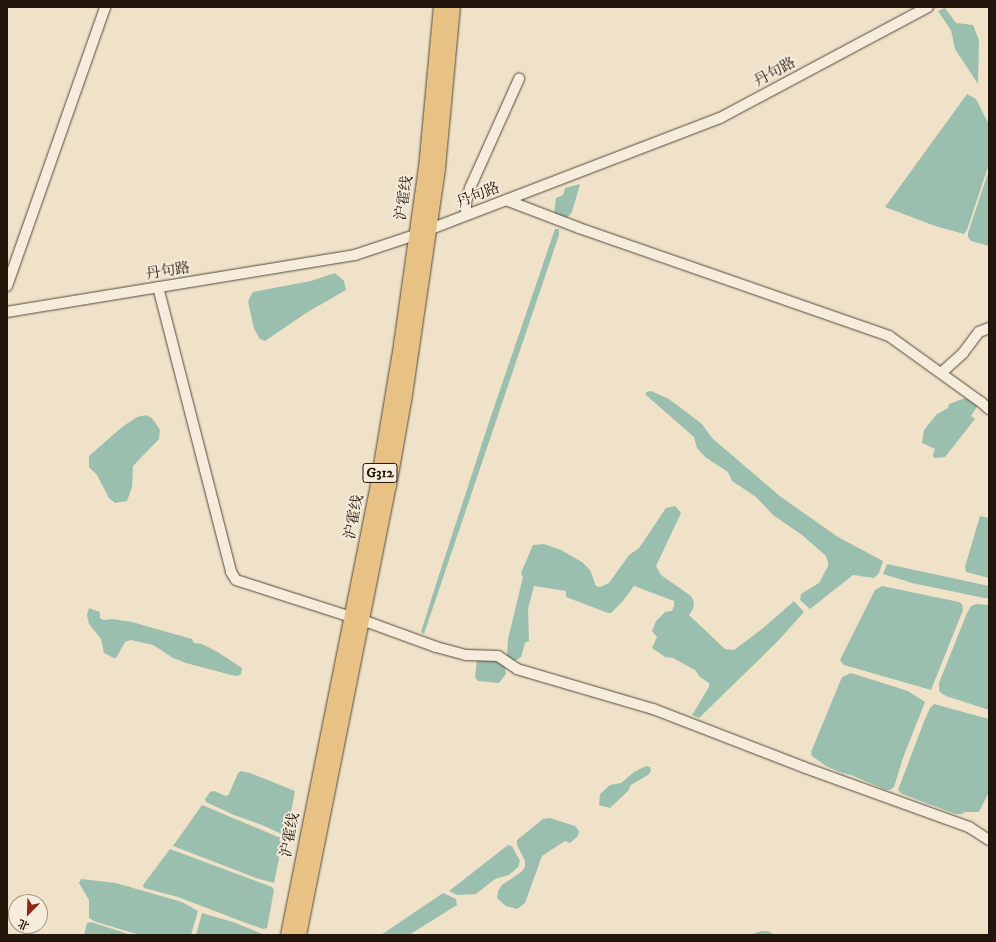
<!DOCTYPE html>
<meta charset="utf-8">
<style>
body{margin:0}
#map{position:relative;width:996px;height:942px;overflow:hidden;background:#efe2c9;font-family:"IM FELL DW Pica","Noto Serif SC",serif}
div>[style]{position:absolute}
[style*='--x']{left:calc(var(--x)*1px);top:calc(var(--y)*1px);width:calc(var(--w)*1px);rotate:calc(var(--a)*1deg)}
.water>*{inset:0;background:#9bbfaf}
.roads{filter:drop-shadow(0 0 1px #544939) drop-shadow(0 0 1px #544939)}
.minor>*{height:10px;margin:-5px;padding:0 5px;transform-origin:5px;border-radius:5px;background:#f5ecdc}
.highway>*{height:14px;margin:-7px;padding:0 7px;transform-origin:7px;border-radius:7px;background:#e8c184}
span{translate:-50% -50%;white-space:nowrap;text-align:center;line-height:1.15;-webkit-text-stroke:3.5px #f5ecdc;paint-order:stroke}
.shield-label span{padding:1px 3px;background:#f5ecdc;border:1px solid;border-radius:3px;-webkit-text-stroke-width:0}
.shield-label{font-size:14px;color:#211609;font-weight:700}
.street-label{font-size:15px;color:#211609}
.frame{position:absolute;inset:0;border:8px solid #211609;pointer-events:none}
.north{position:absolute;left:8px;top:894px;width:40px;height:40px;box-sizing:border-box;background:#f5ecdc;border:1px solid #a09688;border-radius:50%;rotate:203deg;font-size:11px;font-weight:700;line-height:16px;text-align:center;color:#211609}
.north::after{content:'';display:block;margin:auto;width:14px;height:18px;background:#8f2418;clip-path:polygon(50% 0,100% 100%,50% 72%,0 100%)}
</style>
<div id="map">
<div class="water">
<i style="clip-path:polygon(945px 8px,956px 23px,973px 25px,979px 40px,978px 84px,955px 49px,951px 30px,938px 11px)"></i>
<i style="clip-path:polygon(967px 94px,976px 99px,989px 125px,989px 164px,967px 230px,964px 234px,935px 226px,885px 207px)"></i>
<i style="clip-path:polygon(989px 170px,989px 246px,971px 241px,968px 237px,968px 233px)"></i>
<i style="clip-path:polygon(580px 184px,572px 212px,567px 218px,554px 214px,556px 198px,563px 195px,565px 188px)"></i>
<i style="clip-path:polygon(555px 229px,559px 229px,559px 235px,424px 634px,421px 632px,438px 578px,490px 419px)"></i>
<i style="clip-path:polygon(335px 273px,344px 281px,346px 290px,306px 313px,265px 341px,260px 339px,254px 329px,248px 301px,253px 292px,311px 281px)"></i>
<i style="clip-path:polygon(651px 391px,669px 399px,702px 424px,712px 438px,781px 497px,838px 537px,883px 561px,879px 573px,874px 578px,853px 575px,810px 609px,800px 600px,801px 594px,819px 583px,828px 566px,828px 562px,826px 556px,802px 535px,773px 515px,756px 497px,732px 481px,728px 472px,705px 457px,697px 448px,694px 437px,646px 395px,646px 392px)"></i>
<i style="clip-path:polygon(965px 398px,978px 405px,971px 416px,975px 419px,945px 457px,934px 458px,933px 455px,935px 449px,922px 443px,924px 430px,937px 414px,948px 408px,949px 404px)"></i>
<i style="clip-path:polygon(146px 415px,152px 418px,160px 430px,159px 439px,133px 466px,132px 487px,127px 501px,115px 503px,109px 498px,97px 475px,89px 467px,89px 456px,122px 427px,137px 417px)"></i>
<i style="clip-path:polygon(675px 506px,681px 513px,656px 566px,661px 575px,691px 596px,694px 602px,693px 609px,689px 615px,725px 649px,734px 650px,762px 629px,794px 601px,804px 612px,779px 640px,699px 718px,692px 715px,709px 687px,709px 683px,700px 677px,695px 670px,673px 658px,665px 657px,652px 648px,657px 637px,652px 631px,656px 621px,665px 612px,672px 611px,674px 606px,674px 601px,634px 586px,622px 602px,611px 613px,608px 613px,566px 597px,566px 591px,534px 586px,528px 609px,529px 641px,525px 643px,521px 657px,505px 667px,506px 674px,499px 683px,478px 681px,475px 677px,477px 660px,499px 660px,507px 655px,508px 639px,523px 577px,521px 573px,533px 545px,544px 544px,561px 550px,582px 562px,590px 570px,596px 586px,600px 587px,609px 583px,629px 555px,639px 548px,666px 508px)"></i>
<i style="clip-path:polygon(980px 516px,989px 518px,989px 578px,966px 572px,965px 567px)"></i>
<i style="clip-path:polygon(887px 564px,989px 586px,989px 599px,912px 583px,883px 574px)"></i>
<i style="clip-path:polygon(882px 586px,959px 602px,962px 604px,963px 610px,931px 690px,844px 665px,840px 660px,875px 590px)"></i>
<i style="clip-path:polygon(976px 604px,989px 605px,989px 710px,946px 696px,941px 693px,939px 690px,939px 683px,967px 613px,971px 606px)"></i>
<i style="clip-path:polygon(89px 608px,100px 612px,100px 618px,104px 620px,112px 619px,132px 622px,192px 639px,194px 643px,202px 644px,216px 651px,242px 668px,241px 674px,237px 676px,231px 675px,186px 663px,173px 658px,153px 645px,131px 640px,125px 642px,116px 658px,114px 658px,104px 653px,101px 639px,89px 624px,87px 615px)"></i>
<i style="clip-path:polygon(851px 673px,908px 691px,925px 702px,903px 758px,894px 787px,890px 790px,886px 790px,851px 775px,839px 772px,826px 766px,812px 756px,811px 752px,842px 677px)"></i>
<i style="clip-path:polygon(934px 704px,989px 719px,989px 792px,979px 812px,965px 812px,962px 814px,955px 814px,902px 794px,898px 790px,925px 719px,930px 708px)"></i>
<i style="clip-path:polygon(646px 766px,650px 767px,651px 771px,648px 775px,631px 785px,628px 791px,610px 808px,599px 805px,600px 794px,610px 785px,621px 783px,634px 772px)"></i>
<i style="clip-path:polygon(241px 771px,250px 773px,295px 791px,288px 828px,284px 835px,262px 825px,234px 815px,206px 802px,205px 799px,210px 792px,214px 791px,226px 796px,229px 794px,238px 773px)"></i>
<i style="clip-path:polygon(202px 805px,283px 839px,274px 883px,256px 878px,173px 846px)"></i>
<i style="clip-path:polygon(550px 818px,575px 826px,579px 831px,578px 836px,570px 843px,565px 841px,542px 856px,525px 903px,517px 909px,506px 906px,497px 898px,498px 891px,502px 885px,521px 872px,525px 867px,525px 861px,517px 845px,517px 840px,543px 819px)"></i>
<i style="clip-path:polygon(508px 845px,512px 846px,520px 861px,518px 867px,509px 875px,495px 879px,476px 894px,457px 895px,449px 891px)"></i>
<i style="clip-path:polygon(170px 849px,272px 887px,274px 890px,267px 928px,263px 929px,246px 923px,178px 897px,144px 888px,143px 885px)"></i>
<i style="clip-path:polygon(81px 879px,116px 883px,182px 902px,198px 911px,191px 935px,140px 935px,96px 922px,89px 918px,89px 900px,79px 883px)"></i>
<i style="clip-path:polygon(443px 893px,456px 899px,457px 905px,409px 935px,381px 935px)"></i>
<i style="clip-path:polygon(202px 913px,233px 922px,265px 935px,196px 935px)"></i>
<i style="clip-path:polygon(91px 922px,122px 932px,130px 935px,84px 935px,87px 923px)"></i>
<i style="clip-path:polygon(761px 931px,768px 931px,775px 935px,750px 935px)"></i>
</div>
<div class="roads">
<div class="minor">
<i style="--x:506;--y:200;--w:78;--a:21"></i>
<i style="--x:579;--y:228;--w:328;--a:19.2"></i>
<i style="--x:889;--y:336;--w:113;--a:35.7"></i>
<i style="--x:981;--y:402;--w:11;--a:41"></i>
<i style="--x:466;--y:215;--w:13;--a:-90"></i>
<i style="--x:466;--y:202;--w:15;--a:-74"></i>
<i style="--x:470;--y:188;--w:120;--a:-65.8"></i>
<i style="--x:7;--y:286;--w:296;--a:-70.6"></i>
<i style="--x:158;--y:287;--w:294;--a:75.6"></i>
<i style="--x:231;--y:572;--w:9;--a:58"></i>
<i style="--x:236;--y:580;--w:121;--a:17.8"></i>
<i style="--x:7;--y:312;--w:353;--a:-9.3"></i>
<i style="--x:355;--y:255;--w:63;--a:-18.4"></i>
<i style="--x:415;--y:235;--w:327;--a:-21"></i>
<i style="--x:720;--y:118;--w:236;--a:-28.1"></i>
<i style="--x:941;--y:373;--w:30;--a:-42"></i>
<i style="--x:963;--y:353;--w:26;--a:-53"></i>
<i style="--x:979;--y:332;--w:11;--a:-22"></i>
<i style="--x:362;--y:620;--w:79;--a:20"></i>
<i style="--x:436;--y:647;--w:31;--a:15"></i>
<i style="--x:466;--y:655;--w:32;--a:2"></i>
<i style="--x:498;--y:656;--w:23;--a:34"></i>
<i style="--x:517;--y:669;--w:142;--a:16.4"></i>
<i style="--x:653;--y:709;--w:161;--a:21.1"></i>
<i style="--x:803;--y:767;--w:177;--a:19.9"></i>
<i style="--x:969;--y:827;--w:24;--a:33"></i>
</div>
<div class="highway">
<i style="--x:288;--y:935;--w:461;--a:-78.7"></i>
<i style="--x:378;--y:483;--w:140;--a:-80.5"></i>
<i style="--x:401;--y:345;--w:179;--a:-82"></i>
<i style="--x:426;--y:168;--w:162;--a:-84.7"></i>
<i style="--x:299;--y:935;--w:458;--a:-78.7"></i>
<i style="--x:389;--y:486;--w:92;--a:-80"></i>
<i style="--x:405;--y:395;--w:229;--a:-81.7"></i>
<i style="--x:438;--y:168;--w:162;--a:-84.7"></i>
</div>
</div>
<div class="shield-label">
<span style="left:380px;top:473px">G312</span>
</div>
<div class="street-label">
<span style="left:775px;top:72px;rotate:-28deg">丹句路</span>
<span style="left:478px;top:195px;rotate:-21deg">丹句路</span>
<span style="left:404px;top:198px;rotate:-81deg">沪霍线</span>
<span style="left:168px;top:271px;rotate:-9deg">丹句路</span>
<span style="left:354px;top:517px;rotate:-79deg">沪霍线</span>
<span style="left:290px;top:835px;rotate:-79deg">沪霍线</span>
</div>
<div class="frame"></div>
<div class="north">北</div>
</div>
